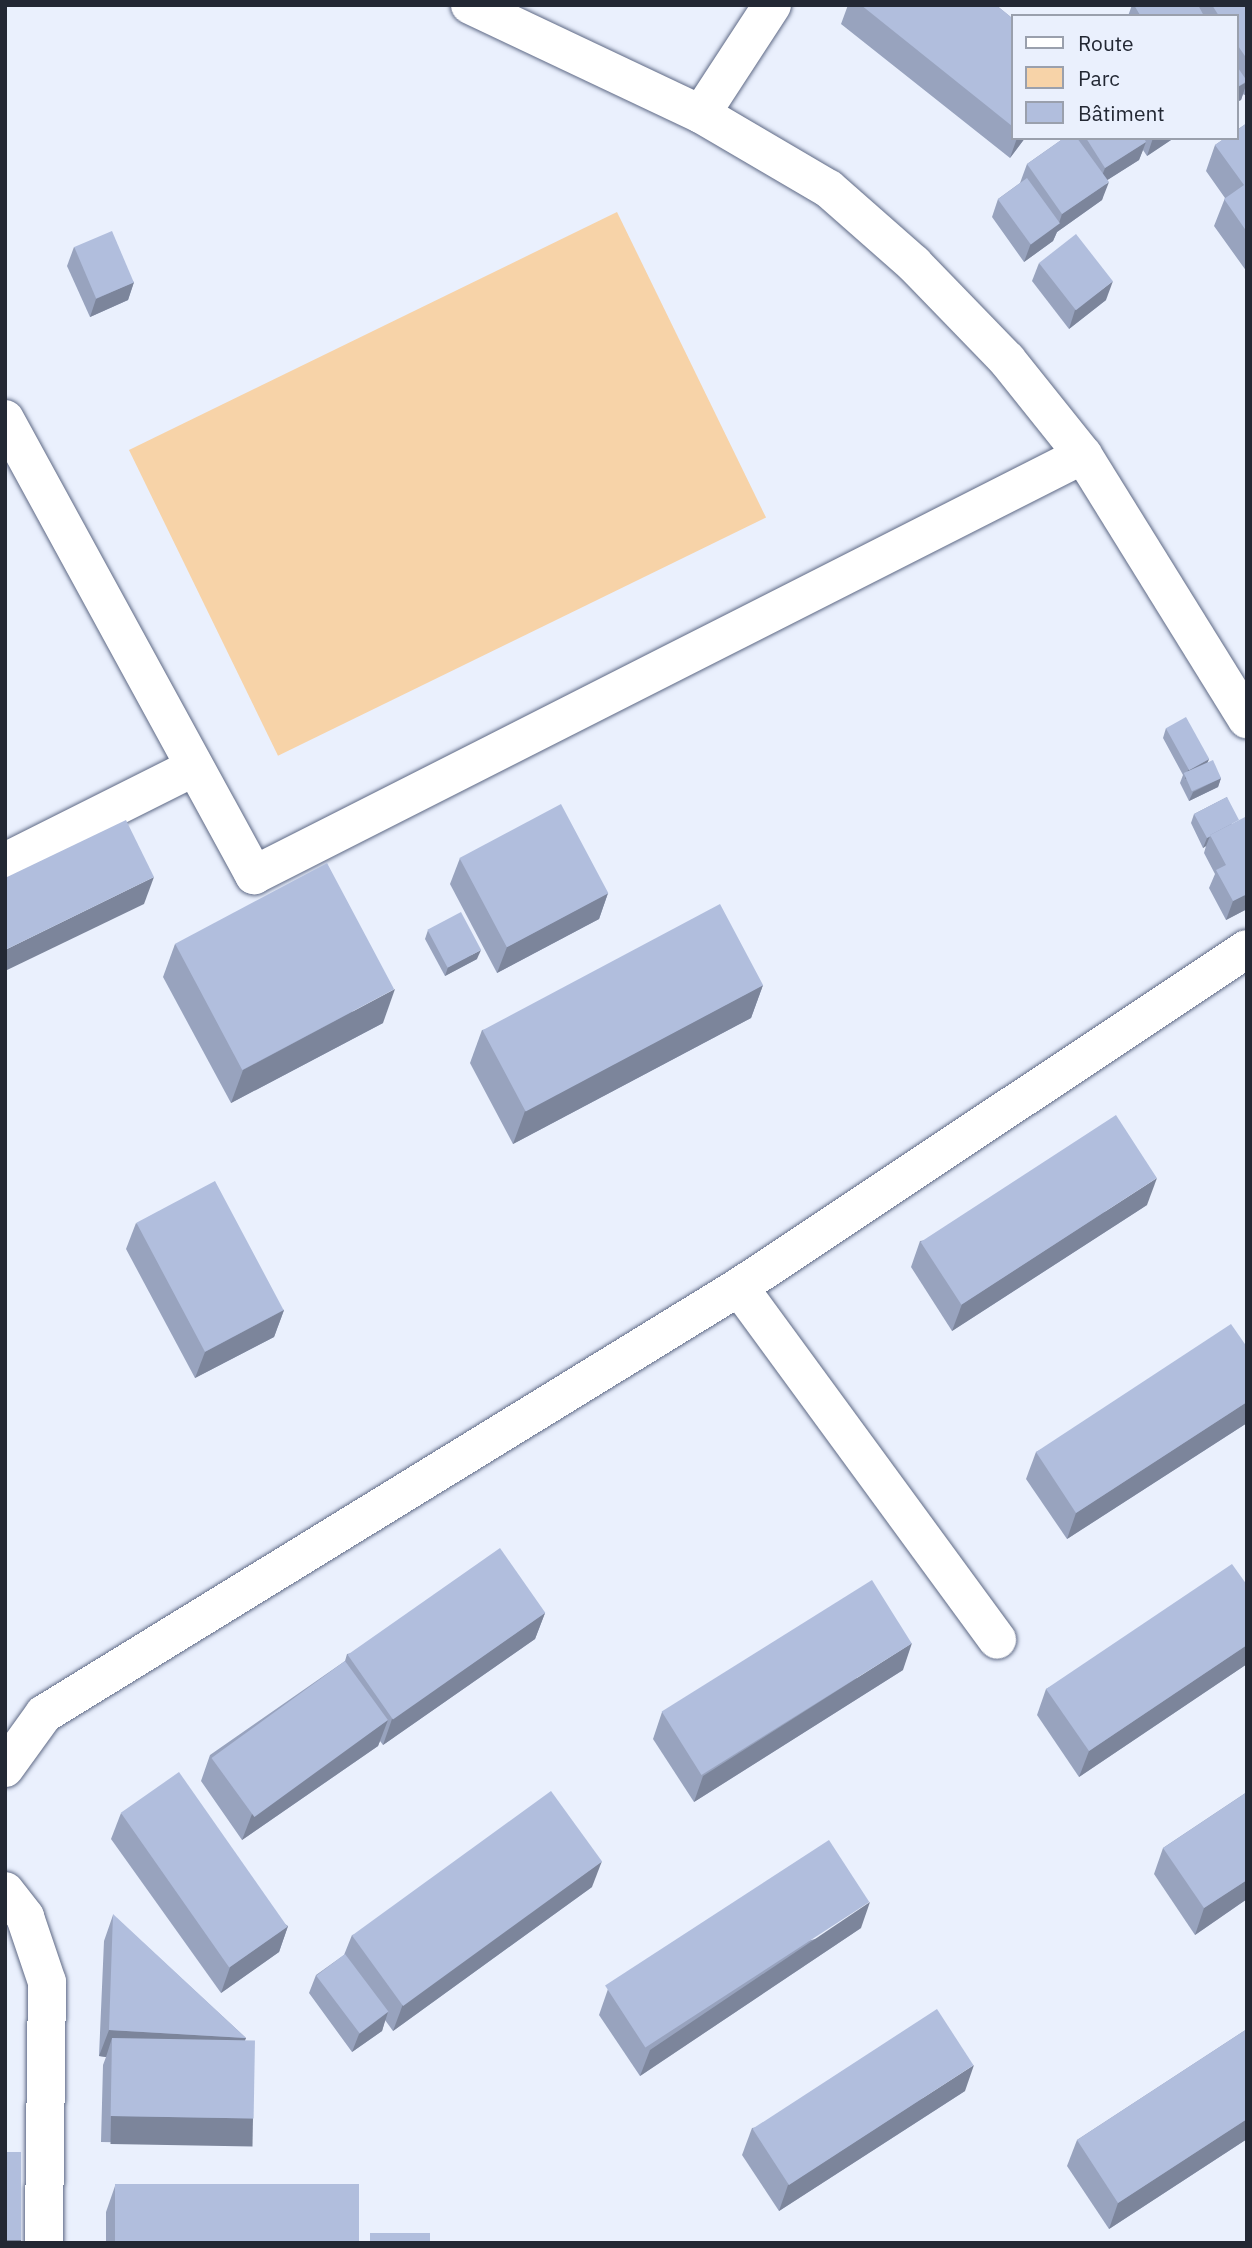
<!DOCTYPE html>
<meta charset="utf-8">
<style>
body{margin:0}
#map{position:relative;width:1252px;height:2248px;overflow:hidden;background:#eaf0fd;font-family:"IBM Plex Sans",sans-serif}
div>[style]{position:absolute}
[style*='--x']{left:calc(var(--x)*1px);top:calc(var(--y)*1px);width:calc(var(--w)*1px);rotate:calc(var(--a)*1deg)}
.green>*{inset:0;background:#f7d3a8;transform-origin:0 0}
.roads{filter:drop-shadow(0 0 2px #5e6985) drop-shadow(0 0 2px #5e6985)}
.minor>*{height:38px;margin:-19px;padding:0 19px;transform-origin:19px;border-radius:19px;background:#fff}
.wall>*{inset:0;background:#98a3be}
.shaded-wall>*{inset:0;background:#7c859b;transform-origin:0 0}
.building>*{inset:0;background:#b1bedd;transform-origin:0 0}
span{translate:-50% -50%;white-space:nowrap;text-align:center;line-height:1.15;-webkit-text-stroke:7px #eaf0fd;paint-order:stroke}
.frame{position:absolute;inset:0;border:7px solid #232834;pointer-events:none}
.legend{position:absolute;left:1011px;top:14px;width:228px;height:126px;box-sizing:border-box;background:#eaf0fd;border:2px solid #9aa0ad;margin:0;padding:9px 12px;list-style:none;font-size:21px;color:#232834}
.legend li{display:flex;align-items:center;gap:14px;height:35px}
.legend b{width:35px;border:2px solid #9aa0ad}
</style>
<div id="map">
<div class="green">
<i style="left:617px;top:212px;width:340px;height:543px;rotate:64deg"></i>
</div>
<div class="roads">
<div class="minor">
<i style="--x:470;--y:5;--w:255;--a:25.3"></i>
<i style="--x:701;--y:114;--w:148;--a:30.4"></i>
<i style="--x:829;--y:189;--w:113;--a:41.4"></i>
<i style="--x:914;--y:264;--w:134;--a:45.9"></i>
<i style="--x:1007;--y:360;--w:122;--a:51.3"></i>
<i style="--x:1083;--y:455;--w:311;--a:58.2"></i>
<i style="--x:701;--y:114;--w:130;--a:-56.9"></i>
<i style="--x:5;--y:419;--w:520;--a:61.36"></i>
<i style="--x:254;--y:875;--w:929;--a:-26.87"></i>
<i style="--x:5;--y:862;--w:212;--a:-26.6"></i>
<i style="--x:739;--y:1287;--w:437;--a:53.8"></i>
<i style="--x:5;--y:1768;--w:67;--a:-54.2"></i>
<i style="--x:44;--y:1714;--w:816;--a:-31.57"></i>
<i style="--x:739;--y:1287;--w:610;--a:-33.64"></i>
<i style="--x:5;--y:1891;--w:33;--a:52"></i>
<i style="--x:25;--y:1917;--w:69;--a:71.3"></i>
<i style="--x:47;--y:1982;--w:261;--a:90.7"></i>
</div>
</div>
<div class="wall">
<i style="clip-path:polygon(848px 5px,996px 5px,1012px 18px,1012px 138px,1025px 138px,1010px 158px,841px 24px)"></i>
<i style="clip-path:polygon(1132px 5px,1247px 5px,1247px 94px,1244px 95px,1243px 94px,1241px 100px,1236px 102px,1236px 16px,1128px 16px)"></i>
<i style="clip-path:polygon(1247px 123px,1247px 272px,1214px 226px,1225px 198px,1206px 171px,1215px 145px)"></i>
<i style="clip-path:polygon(1064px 138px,1174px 138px,1147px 156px,1143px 150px,1139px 160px,1107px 180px,1102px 200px,1057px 232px,1053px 241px,1024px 262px,992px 217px,998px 199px,1020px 183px,1027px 164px)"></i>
<i style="clip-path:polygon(74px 247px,134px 282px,128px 300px,90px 317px,67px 266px)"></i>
<i style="clip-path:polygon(1039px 263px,1106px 300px,1069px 329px,1032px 281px)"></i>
<i style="clip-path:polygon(1166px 728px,1209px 759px,1207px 763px,1221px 778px,1218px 787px,1189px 801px,1180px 783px,1183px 775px,1163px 738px)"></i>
<i style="clip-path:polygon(1227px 797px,1247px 909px,1226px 920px,1209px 888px,1215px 874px,1204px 853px,1206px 846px,1203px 848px,1191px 823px,1194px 814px)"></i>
<i style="clip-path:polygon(460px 858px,608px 893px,599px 919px,497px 973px,450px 884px)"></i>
<i style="clip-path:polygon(428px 930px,477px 959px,445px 976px,425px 939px)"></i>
<i style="clip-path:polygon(175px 944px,383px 1023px,231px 1103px,163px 977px)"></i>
<i style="clip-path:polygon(763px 985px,751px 1018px,513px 1144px,470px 1063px,482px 1030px)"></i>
<i style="clip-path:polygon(1147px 1205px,952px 1331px,911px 1267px,920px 1241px)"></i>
<i style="clip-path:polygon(136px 1223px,284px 1310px,274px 1337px,195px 1378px,126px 1249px)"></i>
<i style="clip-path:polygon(1247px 1347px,1247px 1423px,1067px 1539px,1026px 1479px,1036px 1452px)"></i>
<i style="clip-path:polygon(1247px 1585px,1247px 1664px,1079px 1777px,1037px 1715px,1046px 1689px)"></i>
<i style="clip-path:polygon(545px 1613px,535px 1639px,383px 1745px,380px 1741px,378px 1746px,242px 1840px,201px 1781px,210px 1755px,345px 1661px,347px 1654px)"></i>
<i style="clip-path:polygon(903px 1670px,694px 1802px,653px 1739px,662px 1712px)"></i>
<i style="clip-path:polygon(1247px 1792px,1247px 1899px,1195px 1935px,1154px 1874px,1163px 1848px)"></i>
<i style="clip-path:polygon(121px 1813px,288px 1926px,279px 1952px,221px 1993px,111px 1839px)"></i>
<i style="clip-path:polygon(592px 1887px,393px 2031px,385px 2020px,382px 2031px,352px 2052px,309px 1993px,316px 1975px,344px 1955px,352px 1935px)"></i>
<i style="clip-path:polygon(113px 1915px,246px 2038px,244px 2041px,253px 2119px,244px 2145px,101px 2142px,103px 2065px,106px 2057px,99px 2056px,104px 1941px)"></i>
<i style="clip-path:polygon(861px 1928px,640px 2076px,599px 2015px,608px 1989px)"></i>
<i style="clip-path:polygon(1247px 2029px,1247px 2139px,1109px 2229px,1067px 2166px,1077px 2140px)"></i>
<i style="clip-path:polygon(965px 2091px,779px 2211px,742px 2155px,752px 2128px)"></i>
<i style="clip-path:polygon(115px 2186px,359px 2243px,106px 2243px,106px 2212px)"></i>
</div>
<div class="shaded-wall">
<i style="clip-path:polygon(1247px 82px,1241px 100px,1236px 102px,1236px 88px)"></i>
<i style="clip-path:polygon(1017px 138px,1025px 138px,1010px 158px)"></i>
<i style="clip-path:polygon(1153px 138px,1174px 138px,1147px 156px)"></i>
<i style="clip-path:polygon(1146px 142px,1139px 160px,1098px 186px,1105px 168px)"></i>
<i style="clip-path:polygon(1109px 182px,1102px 200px,1057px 232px,1053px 241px,1024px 262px,1031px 243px,1059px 223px,1062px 214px)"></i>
<i style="clip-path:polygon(1113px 281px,1106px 300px,1069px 329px,1075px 310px)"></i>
<i style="clip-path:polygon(134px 282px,128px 300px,90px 317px,96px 299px)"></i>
<i style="clip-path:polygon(1209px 759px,1205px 769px,1185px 779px,1188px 770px)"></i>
<i style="clip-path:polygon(1221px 778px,1218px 787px,1189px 801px,1193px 792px)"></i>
<i style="clip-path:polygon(1210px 836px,1206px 846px,1203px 848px,1207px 838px)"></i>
<i style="clip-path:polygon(154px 877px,144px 904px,5px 971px,5px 950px)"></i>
<i style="clip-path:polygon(608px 893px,599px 919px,497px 973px,507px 947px)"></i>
<i style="clip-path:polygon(1247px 894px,1247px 909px,1226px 920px,1233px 901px)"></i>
<i style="clip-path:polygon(481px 950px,477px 959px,445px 976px,448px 967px)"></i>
<i style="clip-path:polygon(763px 985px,751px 1018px,513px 1144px,525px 1111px)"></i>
<i style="clip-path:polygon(395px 989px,383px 1023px,231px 1103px,243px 1070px)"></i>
<i style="clip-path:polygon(1157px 1178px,1147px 1205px,952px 1331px,962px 1304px)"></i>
<i style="clip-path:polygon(284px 1310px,274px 1337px,195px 1378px,205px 1352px)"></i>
<i style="clip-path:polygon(1247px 1402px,1247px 1423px,1067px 1539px,1076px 1513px)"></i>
<i style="clip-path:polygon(545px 1613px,535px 1639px,383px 1745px,392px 1719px)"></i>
<i style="clip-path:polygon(912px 1643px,903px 1670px,694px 1802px,703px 1776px)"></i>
<i style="clip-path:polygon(1247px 1645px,1247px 1664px,1079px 1777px,1089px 1751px)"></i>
<i style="clip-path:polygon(388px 1720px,378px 1746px,242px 1840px,252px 1814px)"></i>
<i style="clip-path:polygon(602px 1861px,592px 1887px,393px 2031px,403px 2004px)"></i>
<i style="clip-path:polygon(1247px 1880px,1247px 1899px,1195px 1935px,1204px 1908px)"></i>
<i style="clip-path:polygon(870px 1902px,861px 1928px,640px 2076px,650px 2050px)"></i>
<i style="clip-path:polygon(288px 1926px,279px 1952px,221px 1993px,230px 1967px)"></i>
<i style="clip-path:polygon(388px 2012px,382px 2031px,352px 2052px,359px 2034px)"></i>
<i style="clip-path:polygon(109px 2030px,246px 2038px,236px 2064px,112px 2038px,106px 2057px,99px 2056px)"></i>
<i style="clip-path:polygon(974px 2065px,965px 2091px,779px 2211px,788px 2185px)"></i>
<i style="left:111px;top:2116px;width:142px;height:28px;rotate:1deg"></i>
<i style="clip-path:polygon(1247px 2119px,1247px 2139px,1109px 2229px,1118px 2203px)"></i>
<i style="left:5px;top:2240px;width:16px;height:3px"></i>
</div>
<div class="building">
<i style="clip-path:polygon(861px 5px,996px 5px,1012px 18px,1012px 126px)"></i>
<i style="clip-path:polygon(1134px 5px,1198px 5px,1204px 16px,1139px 16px,1140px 15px)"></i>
<i style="clip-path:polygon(1212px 5px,1247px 5px,1247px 59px,1236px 43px,1236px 16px,1219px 16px)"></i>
<i style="clip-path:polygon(1236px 65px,1247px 81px,1236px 88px)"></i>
<i style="clip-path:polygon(1247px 123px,1247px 232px,1224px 199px,1244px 185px,1215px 145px,1225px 138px,1236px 138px,1236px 131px)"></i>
<i style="clip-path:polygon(1064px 138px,1077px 138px,1109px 182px,1062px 214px,1027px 164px)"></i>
<i style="clip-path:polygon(1086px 138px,1144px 138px,1146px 142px,1105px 168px)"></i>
<i style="left:1027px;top:178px;width:56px;height:36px;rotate:54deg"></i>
<i style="left:112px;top:231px;width:56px;height:41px;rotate:67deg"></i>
<i style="left:1076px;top:234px;width:60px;height:47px;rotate:52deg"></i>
<i style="left:1186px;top:717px;width:48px;height:23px;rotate:61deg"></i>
<i style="left:1213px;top:760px;width:20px;height:32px;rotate:66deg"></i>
<i style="clip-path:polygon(1227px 797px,1239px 820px,1210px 835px,1211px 836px,1207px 838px,1194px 814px)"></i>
<i style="left:561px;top:804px;width:101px;height:115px;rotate:62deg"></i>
<i style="clip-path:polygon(1247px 816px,1247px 894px,1233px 901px,1216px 870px,1226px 865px,1210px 835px)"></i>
<i style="clip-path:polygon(126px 820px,154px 877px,5px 950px,5px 878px)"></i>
<i style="left:327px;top:863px;width:143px;height:172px;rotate:62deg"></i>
<i style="left:720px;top:904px;width:92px;height:269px;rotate:62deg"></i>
<i style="left:461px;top:912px;width:43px;height:38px;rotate:62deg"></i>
<i style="left:1116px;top:1115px;width:75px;height:233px;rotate:57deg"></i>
<i style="left:215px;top:1181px;width:146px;height:89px;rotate:62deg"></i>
<i style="clip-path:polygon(1231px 1324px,1247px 1347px,1247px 1402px,1076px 1513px,1036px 1452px)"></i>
<i style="left:500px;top:1548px;width:79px;height:186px;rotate:55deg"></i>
<i style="clip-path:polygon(1232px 1564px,1247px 1585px,1247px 1645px,1089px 1751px,1046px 1689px)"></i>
<i style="left:872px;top:1580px;width:75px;height:248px;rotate:58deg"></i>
<i style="left:345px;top:1661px;width:73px;height:165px;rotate:54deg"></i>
<i style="left:179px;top:1772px;width:189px;height:71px;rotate:55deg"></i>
<i style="left:551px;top:1791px;width:87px;height:246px;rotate:54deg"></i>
<i style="clip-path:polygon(1247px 1792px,1247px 1880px,1204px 1908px,1163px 1848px)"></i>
<i style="left:829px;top:1840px;width:74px;height:267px;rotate:57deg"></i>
<i style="clip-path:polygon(113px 1914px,246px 2038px,109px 2030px)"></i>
<i style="left:345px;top:1954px;width:72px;height:36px;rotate:53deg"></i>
<i style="left:937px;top:2009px;width:67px;height:220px;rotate:57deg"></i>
<i style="clip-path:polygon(1247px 2029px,1247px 2119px,1118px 2203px,1077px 2140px)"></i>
<i style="left:112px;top:2038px;width:143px;height:78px;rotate:1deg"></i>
<i style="left:5px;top:2152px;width:16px;height:88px"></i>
<i style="left:359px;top:2184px;width:59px;height:244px;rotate:90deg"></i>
<i style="left:370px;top:2233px;width:60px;height:10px"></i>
</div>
<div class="frame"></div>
<ul class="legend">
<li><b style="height:9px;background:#fff"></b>Route</li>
<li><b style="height:19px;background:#f7d3a8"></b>Parc</li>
<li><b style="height:19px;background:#b1bedd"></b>Bâtiment</li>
</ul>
</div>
